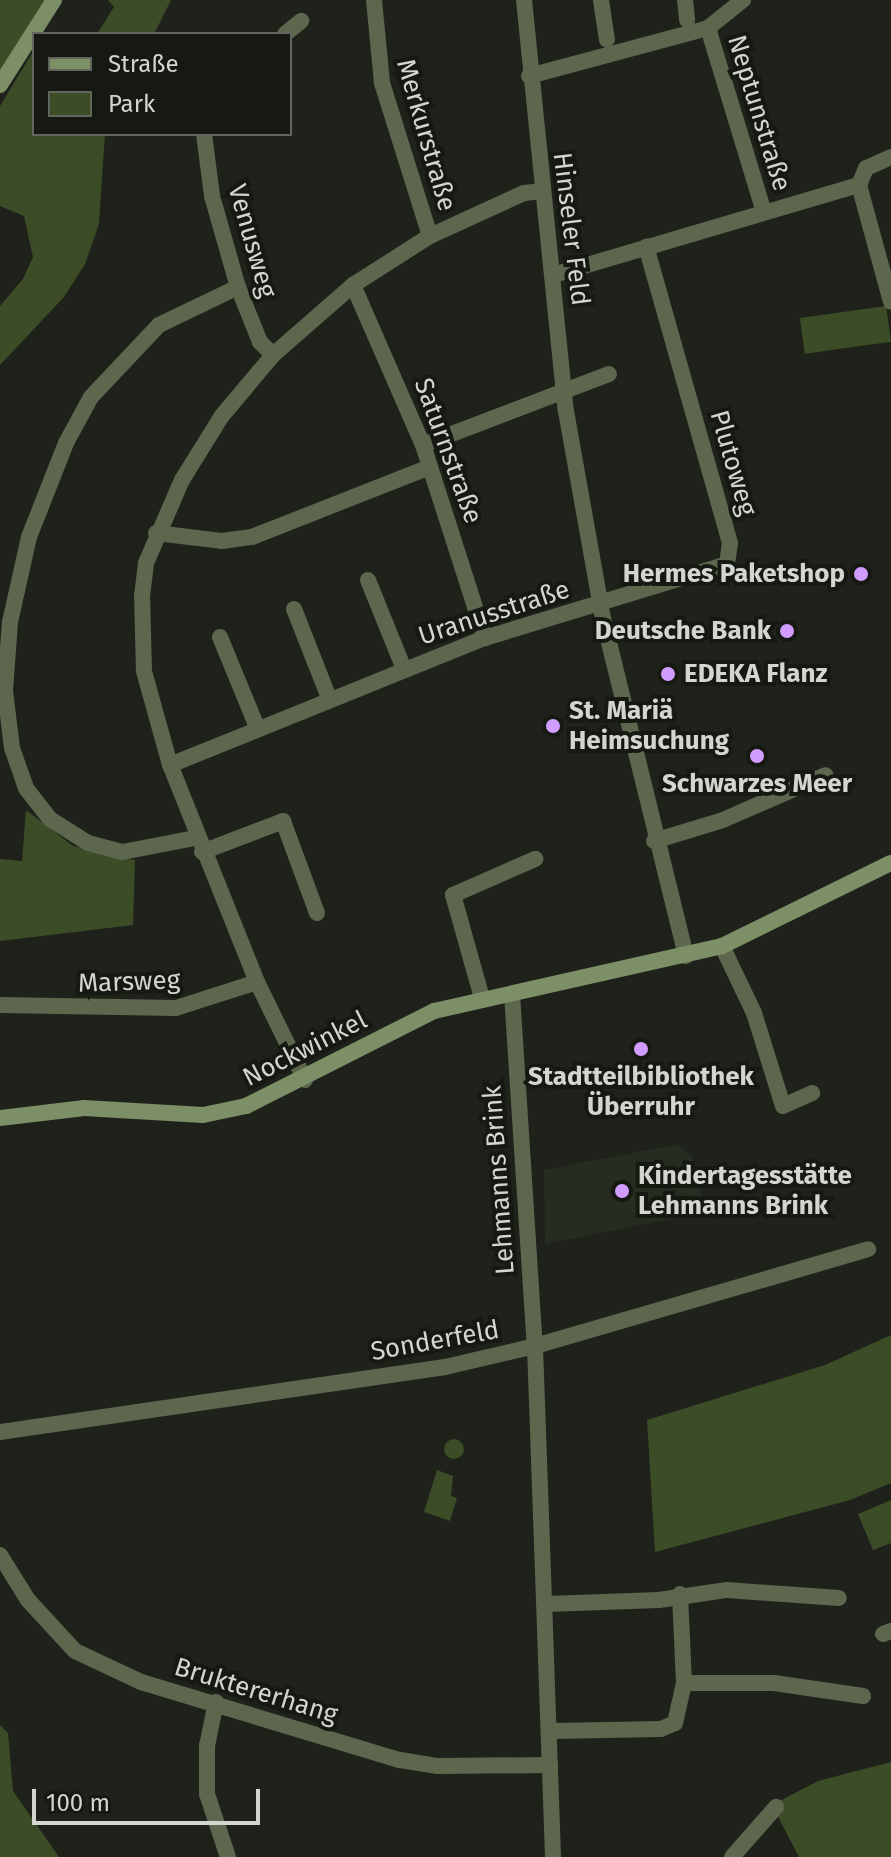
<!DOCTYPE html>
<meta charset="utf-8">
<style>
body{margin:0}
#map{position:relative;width:891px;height:1857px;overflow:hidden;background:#1f221b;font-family:"Fira Sans",sans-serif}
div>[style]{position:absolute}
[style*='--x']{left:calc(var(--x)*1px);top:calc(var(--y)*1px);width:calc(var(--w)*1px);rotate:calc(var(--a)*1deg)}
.built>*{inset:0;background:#262c20}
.green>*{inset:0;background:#3c4c27;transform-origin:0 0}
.round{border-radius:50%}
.street>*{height:16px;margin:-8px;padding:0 8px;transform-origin:8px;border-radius:8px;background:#5c674e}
.secondary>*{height:16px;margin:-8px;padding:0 8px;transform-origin:8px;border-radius:8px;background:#7d8f66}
.dots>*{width:22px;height:22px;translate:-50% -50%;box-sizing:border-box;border:4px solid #161912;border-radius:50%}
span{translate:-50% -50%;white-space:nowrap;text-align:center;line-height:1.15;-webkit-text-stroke:8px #161912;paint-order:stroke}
.street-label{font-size:26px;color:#d3d5d1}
.poi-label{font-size:26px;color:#d3d5d1;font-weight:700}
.right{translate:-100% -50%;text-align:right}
.left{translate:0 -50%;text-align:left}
.legend{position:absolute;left:32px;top:32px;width:260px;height:104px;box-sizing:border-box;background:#161912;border:2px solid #62645e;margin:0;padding:10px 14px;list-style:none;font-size:24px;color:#d3d5d1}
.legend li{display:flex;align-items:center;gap:16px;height:40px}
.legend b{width:40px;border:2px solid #62645e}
.scale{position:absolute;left:32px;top:1789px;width:228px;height:36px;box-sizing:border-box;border:4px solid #d3d5d1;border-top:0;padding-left:10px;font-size:24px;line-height:28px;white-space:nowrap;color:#d3d5d1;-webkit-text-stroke:6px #161912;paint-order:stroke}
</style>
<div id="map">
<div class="built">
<i style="clip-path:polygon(678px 1144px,692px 1157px,706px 1212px,545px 1244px,544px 1170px)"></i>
</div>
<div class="green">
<i style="clip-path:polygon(0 0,52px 0,0 80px)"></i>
<i style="clip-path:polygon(108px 0,171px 0,154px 34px,97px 34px,114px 7px)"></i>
<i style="clip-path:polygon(34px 50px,34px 134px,105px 134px,99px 224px,85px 264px,64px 297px,0 365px,0 306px,23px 279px,33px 257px,24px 216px,0 206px,0 106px)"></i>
<i style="left:886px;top:306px;width:36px;height:87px;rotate:82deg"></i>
<i style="clip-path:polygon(26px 810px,73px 846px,135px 860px,133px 925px,0 941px,0 859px,22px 861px)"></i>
<i style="clip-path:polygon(891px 1335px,891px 1483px,850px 1500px,655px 1552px,647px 1420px,825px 1365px)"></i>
<i class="round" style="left:444px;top:1439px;width:20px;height:20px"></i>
<i style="clip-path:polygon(437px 1470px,453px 1476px,451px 1496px,457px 1498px,450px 1521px,424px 1512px)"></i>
<i style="clip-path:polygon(891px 1500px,891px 1543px,873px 1550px,858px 1514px)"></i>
<i style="clip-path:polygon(0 1725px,8px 1733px,13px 1791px,59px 1857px,0 1857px)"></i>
<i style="clip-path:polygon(891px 1762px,891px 1857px,799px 1857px,772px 1805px,818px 1781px)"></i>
</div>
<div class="street">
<i style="--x:374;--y:0;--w:83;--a:84.5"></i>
<i style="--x:382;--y:83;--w:160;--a:72.6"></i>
<i style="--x:524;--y:0;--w:413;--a:84.2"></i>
<i style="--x:566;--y:411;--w:210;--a:79.9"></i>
<i style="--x:603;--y:618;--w:348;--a:76.2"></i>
<i style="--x:601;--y:0;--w:40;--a:81.5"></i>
<i style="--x:685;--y:0;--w:20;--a:84"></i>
<i style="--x:708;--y:28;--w:192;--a:73.1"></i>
<i style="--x:285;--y:34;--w:21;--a:-39"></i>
<i style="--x:529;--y:76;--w:185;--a:-15"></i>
<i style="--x:708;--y:28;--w:45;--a:-38.7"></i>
<i style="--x:204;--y:134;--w:63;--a:82.6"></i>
<i style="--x:212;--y:196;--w:95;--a:74.1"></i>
<i style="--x:238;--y:287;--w:59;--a:68.2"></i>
<i style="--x:260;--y:342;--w:18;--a:45"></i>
<i style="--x:891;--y:157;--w:27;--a:156"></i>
<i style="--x:866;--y:168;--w:18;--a:112"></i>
<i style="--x:859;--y:185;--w:121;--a:74.7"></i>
<i style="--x:553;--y:275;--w:319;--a:-16.4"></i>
<i style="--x:353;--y:285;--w:175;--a:66.4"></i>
<i style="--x:423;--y:445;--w:203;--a:72.2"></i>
<i style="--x:423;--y:445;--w:199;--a:-20.9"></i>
<i style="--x:156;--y:533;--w:66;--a:6.9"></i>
<i style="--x:222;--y:541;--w:30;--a:-8"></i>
<i style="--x:252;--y:537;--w:191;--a:-21.5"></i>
<i style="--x:368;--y:580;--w:96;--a:68"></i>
<i style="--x:294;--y:609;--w:96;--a:68.5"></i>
<i style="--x:220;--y:637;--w:97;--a:67.7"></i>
<i style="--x:170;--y:765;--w:340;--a:-22"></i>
<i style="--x:485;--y:638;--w:253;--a:-17"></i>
<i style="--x:727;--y:564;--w:21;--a:-82"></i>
<i style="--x:730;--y:543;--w:308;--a:-105.8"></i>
<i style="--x:195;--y:838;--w:74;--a:169.1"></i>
<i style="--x:122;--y:852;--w:35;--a:-165"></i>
<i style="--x:88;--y:843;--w:45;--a:-147.7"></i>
<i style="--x:50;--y:819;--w:39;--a:-128"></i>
<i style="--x:26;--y:788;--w:42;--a:-109.3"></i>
<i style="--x:12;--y:748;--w:57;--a:-97"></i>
<i style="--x:5;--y:691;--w:69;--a:-85.9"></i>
<i style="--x:10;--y:622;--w:87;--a:-77.4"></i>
<i style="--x:29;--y:537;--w:101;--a:-68.5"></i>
<i style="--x:66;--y:443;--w:52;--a:-61.5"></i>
<i style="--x:91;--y:397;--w:99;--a:-46.6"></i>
<i style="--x:159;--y:325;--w:88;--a:-25.7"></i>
<i style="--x:654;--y:841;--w:72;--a:-16.9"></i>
<i style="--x:723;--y:820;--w:112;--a:-23.6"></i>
<i style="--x:202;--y:852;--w:87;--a:-20.9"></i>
<i style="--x:283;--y:821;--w:98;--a:69.7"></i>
<i style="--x:722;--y:946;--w:74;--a:64.5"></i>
<i style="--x:754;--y:1013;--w:97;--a:72.7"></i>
<i style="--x:783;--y:1106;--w:32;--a:-24"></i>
<i style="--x:512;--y:994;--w:353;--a:86.3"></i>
<i style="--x:535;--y:1346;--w:511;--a:87.98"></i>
<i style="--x:482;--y:998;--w:107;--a:-105.7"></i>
<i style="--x:453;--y:895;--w:90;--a:-23.7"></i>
<i style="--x:0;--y:1005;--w:176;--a:1"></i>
<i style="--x:176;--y:1008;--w:85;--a:-17.8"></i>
<i style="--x:305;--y:1080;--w:109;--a:-116.1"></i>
<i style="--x:257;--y:982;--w:234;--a:-111.8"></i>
<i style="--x:170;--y:765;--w:98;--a:-105.5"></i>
<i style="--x:144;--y:671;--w:75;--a:-91.5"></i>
<i style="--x:142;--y:596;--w:33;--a:-83"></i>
<i style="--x:146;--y:563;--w:90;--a:-66.6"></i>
<i style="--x:182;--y:480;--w:74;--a:-58.2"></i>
<i style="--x:221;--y:417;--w:81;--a:-50"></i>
<i style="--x:273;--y:355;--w:106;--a:-41.2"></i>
<i style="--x:353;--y:285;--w:91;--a:-32.5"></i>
<i style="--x:430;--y:236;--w:103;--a:-24.6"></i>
<i style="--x:524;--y:193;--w:19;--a:-6"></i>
<i style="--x:0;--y:1432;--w:450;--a:-8.3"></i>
<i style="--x:445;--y:1367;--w:92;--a:-13.1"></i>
<i style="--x:535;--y:1346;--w:347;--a:-16.2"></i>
<i style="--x:0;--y:1555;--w:53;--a:58.1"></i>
<i style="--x:28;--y:1600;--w:69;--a:47.3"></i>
<i style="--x:75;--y:1651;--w:73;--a:25.2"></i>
<i style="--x:141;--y:1682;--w:270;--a:16.8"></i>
<i style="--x:400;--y:1760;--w:37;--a:9"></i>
<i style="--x:437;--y:1766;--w:113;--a:-0.5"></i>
<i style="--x:547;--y:1604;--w:112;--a:-2"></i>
<i style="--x:659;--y:1600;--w:69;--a:-8.4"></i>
<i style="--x:727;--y:1590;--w:112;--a:4.1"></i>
<i style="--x:883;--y:1634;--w:9;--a:-21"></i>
<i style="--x:684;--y:1683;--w:90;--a:0"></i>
<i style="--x:774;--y:1683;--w:90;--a:8.3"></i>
<i style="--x:216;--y:1702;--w:45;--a:101.6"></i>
<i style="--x:207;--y:1746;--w:48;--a:90"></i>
<i style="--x:207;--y:1794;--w:66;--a:71.6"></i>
<i style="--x:552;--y:1731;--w:109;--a:-1.1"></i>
<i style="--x:661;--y:1729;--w:15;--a:-23"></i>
<i style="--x:675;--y:1723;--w:41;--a:-77.3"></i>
<i style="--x:684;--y:1683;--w:89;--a:-92.6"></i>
<i style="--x:732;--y:1857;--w:67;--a:-48.7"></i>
</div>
<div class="secondary">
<i style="--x:0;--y:85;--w:101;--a:-57.6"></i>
<i style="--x:0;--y:1118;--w:85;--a:-6.8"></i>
<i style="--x:84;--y:1108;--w:119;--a:3.4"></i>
<i style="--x:203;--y:1115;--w:44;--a:-11.8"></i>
<i style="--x:246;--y:1106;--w:211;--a:-26.8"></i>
<i style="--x:434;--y:1011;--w:295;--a:-12.7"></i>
<i style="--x:722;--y:946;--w:188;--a:-26.2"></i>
</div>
<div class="dots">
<i style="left:861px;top:574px;background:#d09dff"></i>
<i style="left:787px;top:631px;background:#d09dff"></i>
<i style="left:668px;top:674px;background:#d09dff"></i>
<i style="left:553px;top:726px;background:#d09dff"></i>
<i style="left:757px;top:756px;background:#d09dff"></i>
<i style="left:641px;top:1049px;background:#d09dff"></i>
<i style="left:622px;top:1191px;background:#d09dff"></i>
</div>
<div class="street-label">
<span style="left:759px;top:113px;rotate:73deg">Neptunstraße</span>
<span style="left:426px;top:135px;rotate:74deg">Merkurstraße</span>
<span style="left:571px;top:229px;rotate:83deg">Hinseler Feld</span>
<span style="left:252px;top:241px;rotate:74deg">Venusweg</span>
<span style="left:448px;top:451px;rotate:70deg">Saturnstraße</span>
<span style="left:733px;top:463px;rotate:74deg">Plutoweg</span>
<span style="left:494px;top:613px;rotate:-18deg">Uranusstraße</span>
<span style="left:129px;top:982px;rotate:-2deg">Marsweg</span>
<span style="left:305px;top:1049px;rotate:-27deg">Nockwinkel</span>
<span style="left:499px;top:1180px;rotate:-94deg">Lehmanns Brink</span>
<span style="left:435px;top:1341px;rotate:-10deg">Sonderfeld</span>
<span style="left:256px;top:1691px;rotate:17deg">Bruktererhang</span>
</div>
<div class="poi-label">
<span class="right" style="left:845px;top:574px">Hermes Paketshop</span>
<span class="right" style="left:771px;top:631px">Deutsche Bank</span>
<span class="left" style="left:684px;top:674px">EDEKA Flanz</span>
<span class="left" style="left:569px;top:726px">St. Mariä<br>Heimsuchung</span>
<span style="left:757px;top:784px">Schwarzes Meer</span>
<span style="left:641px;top:1092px">Stadtteilbibliothek<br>Überruhr</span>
<span class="left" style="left:638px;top:1191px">Kindertagesstätte<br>Lehmanns Brink</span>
</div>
<ul class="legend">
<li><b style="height:10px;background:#7d8f66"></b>Straße</li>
<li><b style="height:22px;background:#3c4c27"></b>Park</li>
</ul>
<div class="scale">100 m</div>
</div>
